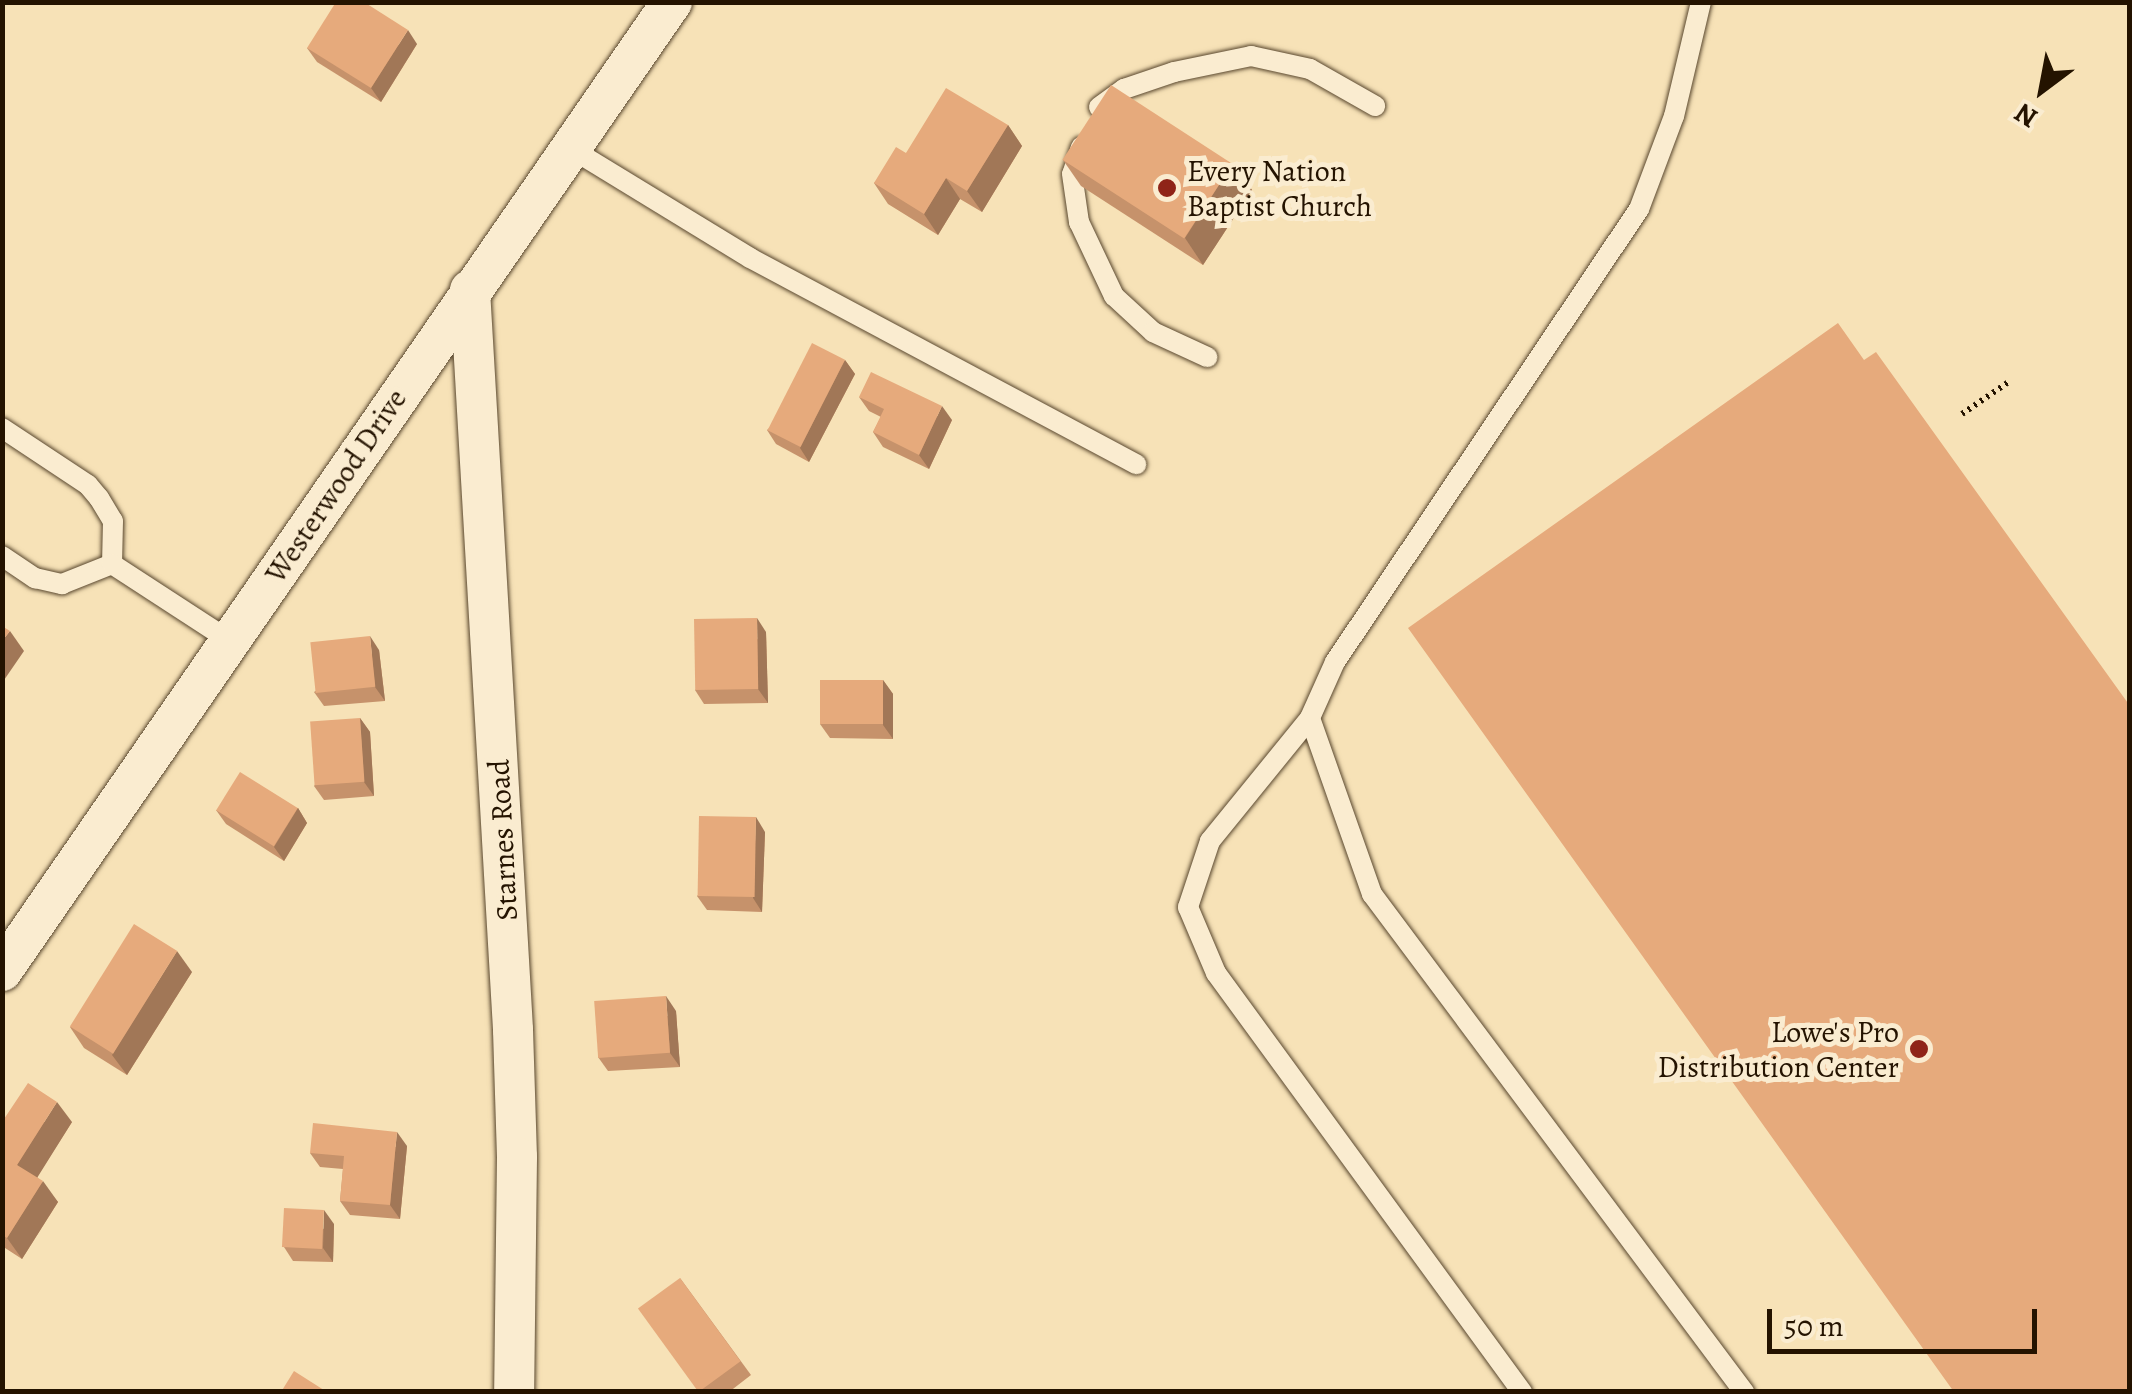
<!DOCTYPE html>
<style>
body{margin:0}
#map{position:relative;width:2132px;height:1394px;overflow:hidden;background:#f7e2b7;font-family:Alegreya,serif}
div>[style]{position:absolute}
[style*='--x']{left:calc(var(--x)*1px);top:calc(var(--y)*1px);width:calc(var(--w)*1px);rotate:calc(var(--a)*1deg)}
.path>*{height:6px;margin-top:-3px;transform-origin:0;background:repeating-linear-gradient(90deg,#241300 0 2.5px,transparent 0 7.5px)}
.roads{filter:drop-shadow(0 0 2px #59472e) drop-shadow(0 0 2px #59472e)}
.lane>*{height:20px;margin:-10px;padding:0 10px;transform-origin:10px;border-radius:10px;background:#faecd0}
.street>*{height:40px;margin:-20px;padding:0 20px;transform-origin:20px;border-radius:20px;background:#faecd0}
.wall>*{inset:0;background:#c6926b}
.shaded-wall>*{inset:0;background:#a17757}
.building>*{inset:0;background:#e6aa7c;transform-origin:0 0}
.dots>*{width:28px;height:28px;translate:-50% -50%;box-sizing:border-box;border:5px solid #faecd0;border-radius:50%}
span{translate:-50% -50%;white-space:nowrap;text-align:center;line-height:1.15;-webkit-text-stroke:10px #faecd0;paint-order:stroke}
.poi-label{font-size:30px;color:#241300}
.left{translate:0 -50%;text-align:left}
.right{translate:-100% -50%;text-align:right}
.street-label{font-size:30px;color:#241300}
.frame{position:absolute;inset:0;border:5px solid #241300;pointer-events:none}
.north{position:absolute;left:1992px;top:40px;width:100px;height:100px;-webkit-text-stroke:8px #faecd0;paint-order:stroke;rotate:212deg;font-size:28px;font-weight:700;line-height:40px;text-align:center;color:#241300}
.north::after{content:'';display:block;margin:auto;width:35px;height:45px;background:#241300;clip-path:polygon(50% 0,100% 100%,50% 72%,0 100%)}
.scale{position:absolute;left:1767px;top:1309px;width:270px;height:45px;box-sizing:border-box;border:5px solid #241300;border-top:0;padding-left:12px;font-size:30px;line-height:35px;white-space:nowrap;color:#241300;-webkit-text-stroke:8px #faecd0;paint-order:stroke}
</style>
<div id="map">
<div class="path">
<i style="--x:1962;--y:414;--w:58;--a:-34.5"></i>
</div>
<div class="roads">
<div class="lane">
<i style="--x:1701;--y:2;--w:117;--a:103.3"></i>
<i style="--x:1674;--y:116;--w:99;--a:110.6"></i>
<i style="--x:1639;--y:209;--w:546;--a:123.86"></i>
<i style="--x:1335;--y:662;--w:61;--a:114.1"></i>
<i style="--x:1310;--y:718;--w:187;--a:70.6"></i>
<i style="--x:1372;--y:894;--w:622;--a:53.24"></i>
<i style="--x:1099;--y:107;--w:31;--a:-36"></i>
<i style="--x:1124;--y:89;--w:53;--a:-18.8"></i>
<i style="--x:1174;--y:72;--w:79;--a:-11.7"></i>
<i style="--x:1251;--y:56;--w:60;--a:12.4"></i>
<i style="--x:1310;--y:69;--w:75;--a:29.6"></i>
<i style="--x:1081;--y:147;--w:28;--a:108"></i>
<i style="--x:1072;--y:174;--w:49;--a:81.7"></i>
<i style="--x:1079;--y:222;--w:82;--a:64.7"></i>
<i style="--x:1114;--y:296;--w:53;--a:42.7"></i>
<i style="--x:1153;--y:332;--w:60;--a:24.8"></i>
<i style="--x:570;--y:148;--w:211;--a:31.4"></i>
<i style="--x:750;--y:258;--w:438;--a:28.1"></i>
<i style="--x:2;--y:428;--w:103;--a:33.5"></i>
<i style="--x:88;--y:485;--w:17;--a:50"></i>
<i style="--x:99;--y:498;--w:27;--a:59"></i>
<i style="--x:113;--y:521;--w:43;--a:91.3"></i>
<i style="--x:2;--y:556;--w:40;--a:34"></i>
<i style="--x:35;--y:578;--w:28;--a:13"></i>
<i style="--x:62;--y:584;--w:54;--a:-21.8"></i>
<i style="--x:112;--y:564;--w:141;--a:33.1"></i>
<i style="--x:1310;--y:718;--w:159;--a:129.1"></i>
<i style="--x:1210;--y:841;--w:70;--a:108.4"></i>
<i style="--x:1188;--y:907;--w:72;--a:67"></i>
<i style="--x:1216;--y:973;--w:519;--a:53.86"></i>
</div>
<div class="street">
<i style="--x:470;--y:290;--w:741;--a:86.67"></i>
<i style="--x:513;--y:1030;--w:127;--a:88.2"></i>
<i style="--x:517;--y:1157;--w:235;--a:90.7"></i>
<i style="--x:2;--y:971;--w:1178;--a:-55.34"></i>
</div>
</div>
<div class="wall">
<i style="clip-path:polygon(417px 44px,381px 102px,317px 62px,307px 48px)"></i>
<i style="clip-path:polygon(1008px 125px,1022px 146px,982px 212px,960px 199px,938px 235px,888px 204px,874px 183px,906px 153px)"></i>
<i style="clip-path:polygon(1063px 160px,1233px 163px,1252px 190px,1203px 265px,1081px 186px)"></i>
<i style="clip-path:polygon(845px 360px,855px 374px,809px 462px,776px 444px,767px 430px)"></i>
<i style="clip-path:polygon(859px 397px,952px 420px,929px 469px,883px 447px,873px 432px,881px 417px,869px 411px)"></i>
<i style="clip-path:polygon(766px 632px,768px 703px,704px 704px,695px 690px)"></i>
<i style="clip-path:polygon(379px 650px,385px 701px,324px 706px,314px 692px)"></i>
<i style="clip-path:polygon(883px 680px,893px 694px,893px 739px,830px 738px,820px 724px)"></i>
<i style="clip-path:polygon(360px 718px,370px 732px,374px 796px,324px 800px,314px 786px)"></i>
<i style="clip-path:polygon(298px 808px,307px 823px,284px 861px,226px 824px,216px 810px)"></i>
<i style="clip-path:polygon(765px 832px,762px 912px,707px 910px,697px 896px)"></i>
<i style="clip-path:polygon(192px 972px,127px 1075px,84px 1048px,70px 1027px)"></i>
<i style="clip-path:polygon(676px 1011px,680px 1067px,608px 1071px,598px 1057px)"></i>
<i style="clip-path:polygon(2px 1122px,72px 1122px,37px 1177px,58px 1202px,22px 1259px,2px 1246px)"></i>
<i style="clip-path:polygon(407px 1146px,400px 1219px,350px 1215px,340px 1201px,343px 1169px,320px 1167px,310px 1153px)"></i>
<i style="clip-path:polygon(334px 1224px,333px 1262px,293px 1261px,284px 1247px)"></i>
<i style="clip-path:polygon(680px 1278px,751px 1375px,729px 1392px,699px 1392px)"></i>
</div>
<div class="shaded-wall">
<i style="clip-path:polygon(408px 30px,417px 44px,381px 102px,371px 88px)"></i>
<i style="clip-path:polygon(1008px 125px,1022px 146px,982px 212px,967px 191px)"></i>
<i style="clip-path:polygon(1233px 163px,1252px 190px,1203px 265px,1185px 238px)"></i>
<i style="clip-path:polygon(946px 178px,960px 199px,938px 235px,924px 214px)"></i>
<i style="clip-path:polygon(845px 360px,855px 374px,809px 462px,800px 448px)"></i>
<i style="clip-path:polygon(942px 406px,952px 420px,929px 469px,919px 455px)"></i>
<i style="clip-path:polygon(757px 618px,766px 632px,768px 703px,758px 689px)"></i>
<i style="clip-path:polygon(10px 631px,24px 651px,2px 683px,2px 641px)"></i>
<i style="clip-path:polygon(370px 636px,379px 650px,385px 701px,375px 687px)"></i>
<i style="clip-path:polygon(883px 680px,893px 694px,893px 739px,883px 725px)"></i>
<i style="clip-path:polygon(360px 718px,370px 732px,374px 796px,364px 782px)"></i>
<i style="clip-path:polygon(298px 808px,307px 823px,284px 861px,274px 847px)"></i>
<i style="clip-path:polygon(756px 817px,765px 832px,762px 912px,753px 898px)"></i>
<i style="clip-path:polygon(177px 951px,192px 972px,127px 1075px,112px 1055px)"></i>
<i style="clip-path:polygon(666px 996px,676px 1011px,680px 1067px,670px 1053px)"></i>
<i style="clip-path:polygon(57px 1102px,72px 1122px,32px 1186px,17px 1165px)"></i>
<i style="clip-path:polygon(397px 1132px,407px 1146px,400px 1219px,390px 1205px)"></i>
<i style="clip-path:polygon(43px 1181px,58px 1202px,22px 1259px,7px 1238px)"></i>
<i style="clip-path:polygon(324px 1210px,334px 1224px,333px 1262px,323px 1248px)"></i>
</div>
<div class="building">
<i style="clip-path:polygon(336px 2px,364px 2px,408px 30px,371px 88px,307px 48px)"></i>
<i style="left:1111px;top:85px;width:145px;height:89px;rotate:33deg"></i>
<i style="clip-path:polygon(946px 88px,1008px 125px,967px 191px,946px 178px,924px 214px,874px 183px,896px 147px,906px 153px)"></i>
<i style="clip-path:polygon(1838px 323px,1864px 360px,1876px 352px,2130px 706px,2130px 1392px,1954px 1392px,1408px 628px)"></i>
<i style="left:812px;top:343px;width:37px;height:98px;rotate:27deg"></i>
<i style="clip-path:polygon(871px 372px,942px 406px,919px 455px,873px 432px,884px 409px,859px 397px)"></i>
<i style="left:757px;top:618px;width:71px;height:63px;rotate:89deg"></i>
<i style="clip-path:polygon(2px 626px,10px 631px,2px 641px)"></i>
<i style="left:370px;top:636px;width:51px;height:60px;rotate:84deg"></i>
<i style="left:820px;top:680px;width:63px;height:44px"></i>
<i style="left:360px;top:718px;width:64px;height:50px;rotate:86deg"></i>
<i style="left:240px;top:772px;width:68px;height:45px;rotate:32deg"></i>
<i style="left:699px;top:816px;width:57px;height:80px;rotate:1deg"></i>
<i style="left:134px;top:924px;width:51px;height:121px;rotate:32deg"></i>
<i style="left:666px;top:996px;width:57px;height:72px;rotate:86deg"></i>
<i style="clip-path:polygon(28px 1083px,57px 1102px,17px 1165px,43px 1181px,7px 1238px,2px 1235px,2px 1122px)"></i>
<i style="clip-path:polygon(313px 1123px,397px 1132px,390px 1205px,340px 1201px,344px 1156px,310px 1153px)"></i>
<i style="left:284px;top:1208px;width:40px;height:39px;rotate:3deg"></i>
<i style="left:680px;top:1278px;width:103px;height:52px;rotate:54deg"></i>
<i style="clip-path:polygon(294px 1371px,327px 1392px,281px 1392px)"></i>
</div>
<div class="dots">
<i style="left:1167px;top:188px;background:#8f2418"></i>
<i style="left:1919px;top:1049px;background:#8f2418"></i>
</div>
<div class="poi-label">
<span class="left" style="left:1187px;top:188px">Every Nation<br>Baptist Church</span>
<span class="right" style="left:1899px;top:1049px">Lowe's Pro<br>Distribution Center</span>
</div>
<div class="street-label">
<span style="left:336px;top:486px;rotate:-56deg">Westerwood Drive</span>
<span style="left:503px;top:840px;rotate:-93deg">Starnes Road</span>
</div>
<div class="frame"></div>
<div class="north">N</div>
<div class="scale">50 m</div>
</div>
